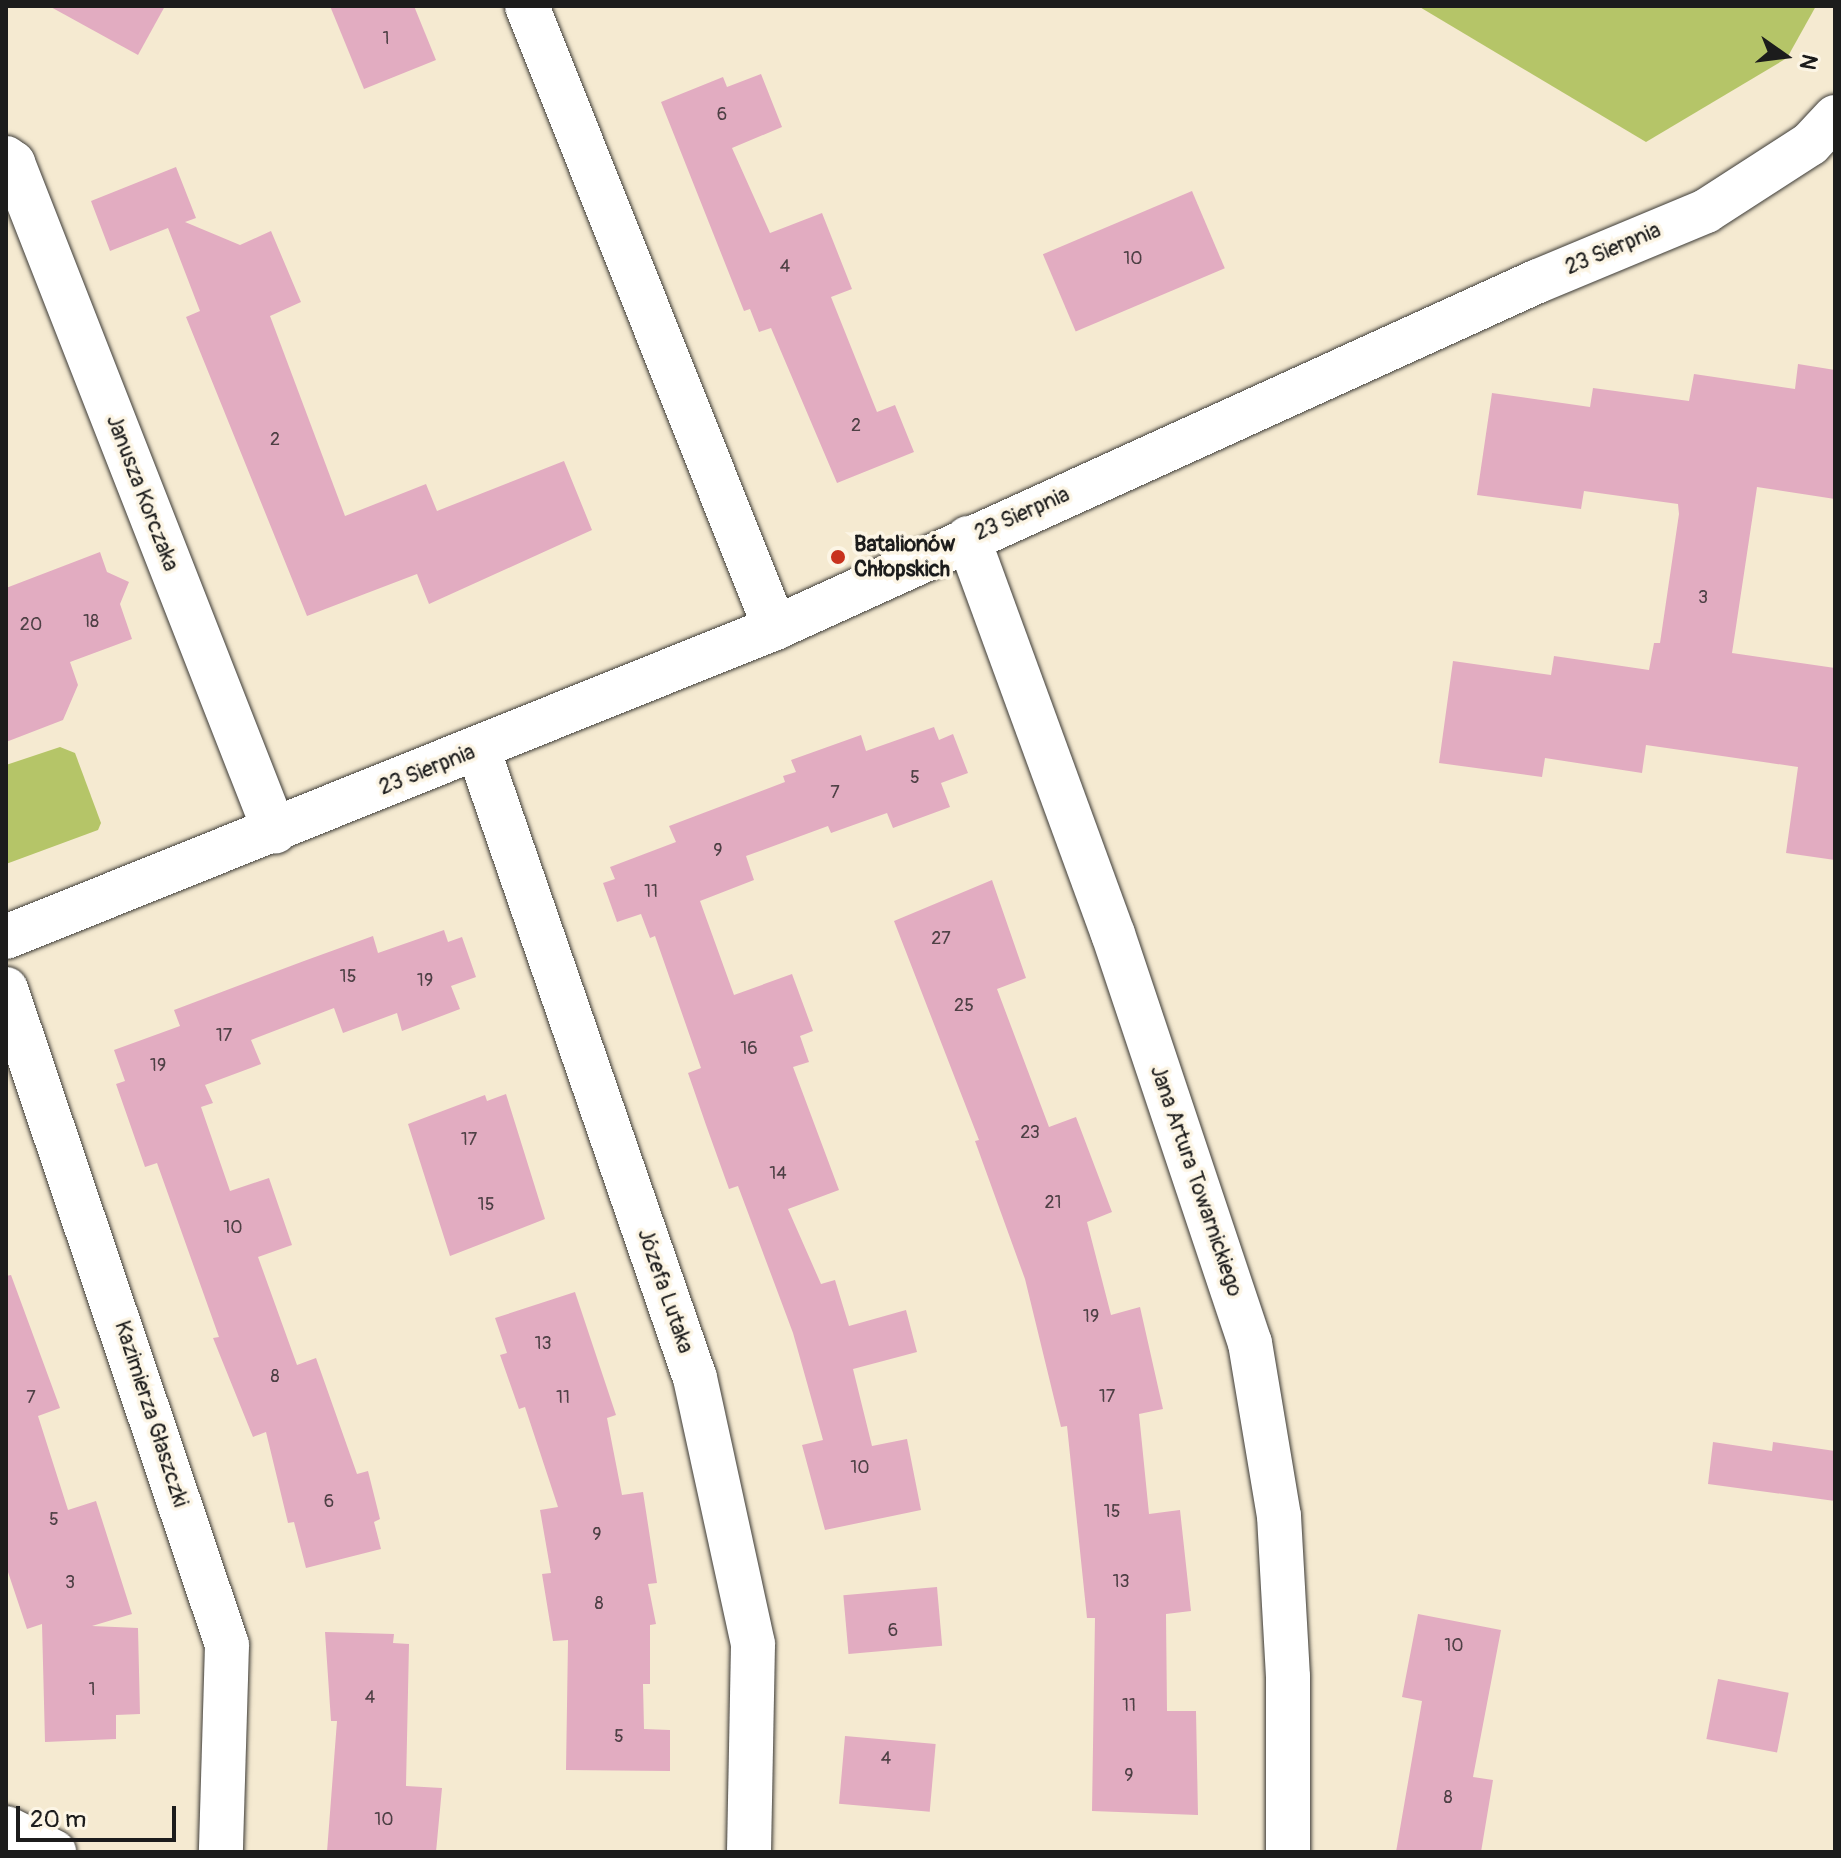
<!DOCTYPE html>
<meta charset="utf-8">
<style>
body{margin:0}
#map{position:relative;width:1841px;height:1858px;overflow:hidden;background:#f5ead1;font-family:Pangolin,sans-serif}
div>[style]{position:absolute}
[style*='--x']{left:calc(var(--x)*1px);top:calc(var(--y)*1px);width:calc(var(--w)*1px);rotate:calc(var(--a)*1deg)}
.green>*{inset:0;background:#b5c568}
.building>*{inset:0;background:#e2acc1;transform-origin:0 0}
.roads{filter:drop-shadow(0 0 2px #3d3b37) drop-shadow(0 0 2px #3d3b37)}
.minor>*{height:44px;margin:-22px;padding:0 22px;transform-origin:22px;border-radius:22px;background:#fff}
.dots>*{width:22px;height:22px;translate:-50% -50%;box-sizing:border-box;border:4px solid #fcf5e5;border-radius:50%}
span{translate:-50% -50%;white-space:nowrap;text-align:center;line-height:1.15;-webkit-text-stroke:7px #fcf5e5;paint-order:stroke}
.number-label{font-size:18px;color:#4e4045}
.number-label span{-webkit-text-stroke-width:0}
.street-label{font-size:22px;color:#1c1c1c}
.poi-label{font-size:22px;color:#1c1c1c;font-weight:700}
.left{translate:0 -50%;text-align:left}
.frame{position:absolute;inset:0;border:8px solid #1c1c1c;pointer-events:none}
.north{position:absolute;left:1745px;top:16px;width:80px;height:80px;-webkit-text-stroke:6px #fcf5e5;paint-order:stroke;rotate:104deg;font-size:22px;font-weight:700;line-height:32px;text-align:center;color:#1c1c1c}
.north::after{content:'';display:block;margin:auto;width:28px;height:36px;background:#1c1c1c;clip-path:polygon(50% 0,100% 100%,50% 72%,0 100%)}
.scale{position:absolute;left:16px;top:1806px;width:160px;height:36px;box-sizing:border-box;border:4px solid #1c1c1c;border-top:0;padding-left:10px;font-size:24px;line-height:28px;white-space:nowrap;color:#1c1c1c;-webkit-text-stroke:6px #fcf5e5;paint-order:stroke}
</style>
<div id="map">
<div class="green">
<i style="clip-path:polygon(1418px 6px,1816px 6px,1787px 58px,1646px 142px)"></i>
<i style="clip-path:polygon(60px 747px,75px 753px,101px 823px,98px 830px,6px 864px,6px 765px)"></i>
</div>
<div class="building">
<i style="clip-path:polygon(49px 6px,165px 6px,138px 55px)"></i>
<i style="clip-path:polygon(330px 6px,414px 6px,436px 60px,364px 89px)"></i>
<i style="clip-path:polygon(761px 74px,782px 127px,732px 148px,770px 233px,822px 213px,852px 289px,831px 297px,877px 412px,895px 405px,914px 452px,837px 483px,771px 328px,759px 332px,750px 309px,744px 311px,661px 102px,723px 77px,727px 87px)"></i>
<i style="clip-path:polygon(176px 167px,196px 218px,185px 222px,240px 245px,271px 231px,301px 302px,270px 316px,345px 516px,426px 484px,437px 511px,564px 461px,592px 530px,429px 604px,417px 574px,307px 616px,186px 317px,200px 311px,168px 228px,110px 251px,91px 201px)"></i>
<i style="left:1192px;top:191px;width:84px;height:162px;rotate:67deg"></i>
<i style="clip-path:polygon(1798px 364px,1835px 370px,1835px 499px,1757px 487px,1732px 653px,1835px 668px,1835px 860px,1786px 853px,1798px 767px,1646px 745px,1642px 773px,1545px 758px,1542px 777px,1439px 763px,1453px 661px,1551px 675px,1554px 656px,1649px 670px,1654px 643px,1660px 643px,1679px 514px,1678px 504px,1584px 491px,1581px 509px,1477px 495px,1492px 393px,1590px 407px,1593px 388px,1689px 401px,1694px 374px,1795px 389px)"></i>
<i style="clip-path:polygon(100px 552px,107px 572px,129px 582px,120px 604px,132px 639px,70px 662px,78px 685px,63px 720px,6px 742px,6px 588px)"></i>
<i style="clip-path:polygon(934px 727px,939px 740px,953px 734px,968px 773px,941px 783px,950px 807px,893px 828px,887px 813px,831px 833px,828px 826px,746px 856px,754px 880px,700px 901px,734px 995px,792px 974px,813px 1031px,800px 1036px,809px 1062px,793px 1067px,839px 1190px,788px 1209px,821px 1284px,835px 1280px,849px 1326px,906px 1310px,917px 1352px,853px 1369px,872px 1446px,907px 1439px,921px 1510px,825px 1530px,802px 1445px,823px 1440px,793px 1333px,738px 1186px,729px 1189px,706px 1125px,688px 1073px,701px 1068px,655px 936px,650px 938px,641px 914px,617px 922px,603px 883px,615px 879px,610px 867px,676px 842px,669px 826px,785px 782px,783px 776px,796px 772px,791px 760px,861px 735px,866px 751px)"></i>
<i style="clip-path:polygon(992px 880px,1026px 978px,997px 989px,1049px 1127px,1076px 1117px,1112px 1212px,1087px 1222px,1111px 1315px,1140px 1307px,1163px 1409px,1139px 1414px,1149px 1514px,1180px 1510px,1191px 1611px,1166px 1614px,1167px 1711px,1196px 1711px,1198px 1815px,1092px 1811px,1095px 1618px,1087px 1618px,1067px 1426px,1061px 1427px,1025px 1279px,975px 1141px,979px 1140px,894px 921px)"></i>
<i style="clip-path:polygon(444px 930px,448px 942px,462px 937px,476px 977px,451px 986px,460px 1009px,402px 1031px,397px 1013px,343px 1033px,334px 1008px,251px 1040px,261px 1064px,205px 1085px,213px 1103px,201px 1107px,230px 1191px,269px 1178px,292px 1245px,258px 1257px,297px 1365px,316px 1358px,357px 1474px,368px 1471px,380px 1519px,374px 1522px,381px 1549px,306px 1568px,294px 1522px,288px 1523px,266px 1432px,253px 1437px,213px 1338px,219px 1337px,157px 1163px,145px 1167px,116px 1084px,125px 1081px,114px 1050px,180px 1026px,174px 1010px,304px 961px,373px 936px,378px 953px)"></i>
<i style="clip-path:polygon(506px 1094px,545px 1219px,450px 1256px,408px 1124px,485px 1095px,487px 1101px)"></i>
<i style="clip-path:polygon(11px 1275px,60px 1408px,38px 1416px,68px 1510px,96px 1501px,132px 1614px,92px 1626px,138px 1628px,140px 1714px,116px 1715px,116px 1739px,45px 1742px,42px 1624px,27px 1629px,6px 1566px,6px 1276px)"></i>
<i style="clip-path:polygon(575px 1292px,616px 1415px,607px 1418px,622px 1495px,643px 1492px,657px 1583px,648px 1584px,656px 1624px,650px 1625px,650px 1684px,643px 1684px,644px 1729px,670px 1730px,670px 1771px,566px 1770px,568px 1640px,553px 1641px,542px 1574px,551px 1573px,540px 1510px,558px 1507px,525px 1407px,519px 1409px,500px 1355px,507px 1353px,495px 1318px)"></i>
<i style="clip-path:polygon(1713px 1442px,1772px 1451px,1773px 1442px,1835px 1451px,1835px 1501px,1708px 1484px)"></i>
<i style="left:937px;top:1587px;width:59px;height:94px;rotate:85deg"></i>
<i style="clip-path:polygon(1418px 1614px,1501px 1630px,1473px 1777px,1493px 1780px,1481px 1852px,1396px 1852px,1422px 1701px,1402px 1697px)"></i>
<i style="clip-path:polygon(325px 1632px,394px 1634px,393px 1643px,409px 1644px,406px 1786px,442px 1788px,436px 1852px,327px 1852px,337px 1721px,331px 1721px)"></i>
<i style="left:1718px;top:1679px;width:72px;height:61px;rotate:11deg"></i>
<i style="left:845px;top:1736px;width:91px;height:68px;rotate:5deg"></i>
</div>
<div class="roads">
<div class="minor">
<i style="--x:527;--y:6;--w:670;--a:68.26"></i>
<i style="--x:6;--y:158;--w:9;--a:36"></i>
<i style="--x:13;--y:163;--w:718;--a:68.61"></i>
<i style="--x:968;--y:538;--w:422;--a:69.9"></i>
<i style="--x:1113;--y:934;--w:431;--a:71.5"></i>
<i style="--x:1250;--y:1343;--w:175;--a:80.5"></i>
<i style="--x:1279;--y:1516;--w:161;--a:86.8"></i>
<i style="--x:1288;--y:1677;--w:175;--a:90"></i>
<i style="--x:478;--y:749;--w:665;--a:70.97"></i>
<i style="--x:695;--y:1378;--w:272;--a:77.7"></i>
<i style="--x:753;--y:1644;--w:208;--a:91.1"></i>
<i style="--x:6;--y:937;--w:829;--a:-21.89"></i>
<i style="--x:775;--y:628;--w:838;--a:-24.46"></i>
<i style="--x:1538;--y:281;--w:182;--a:-22.6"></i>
<i style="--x:1706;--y:211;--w:124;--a:-32.8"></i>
<i style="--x:1810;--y:144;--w:37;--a:-47"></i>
<i style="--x:6;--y:989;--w:692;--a:71.38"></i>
<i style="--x:227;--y:1645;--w:207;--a:91.7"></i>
<i style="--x:6;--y:1828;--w:54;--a:26.6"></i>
</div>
</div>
<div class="dots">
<i style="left:838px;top:557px;background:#c8321e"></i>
</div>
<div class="number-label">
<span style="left:386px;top:39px">1</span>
<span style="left:722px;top:115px">6</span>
<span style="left:1133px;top:259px">10</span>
<span style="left:785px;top:267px">4</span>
<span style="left:856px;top:426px">2</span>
<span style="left:275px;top:440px">2</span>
<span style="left:1703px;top:598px">3</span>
<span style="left:91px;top:622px">18</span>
<span style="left:31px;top:625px">20</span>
<span style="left:915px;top:778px">5</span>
<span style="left:835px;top:793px">7</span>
<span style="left:718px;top:851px">9</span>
<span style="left:651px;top:892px">11</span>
<span style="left:941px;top:939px">27</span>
<span style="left:348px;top:977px">15</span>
<span style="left:425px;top:981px">19</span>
<span style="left:964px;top:1006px">25</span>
<span style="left:224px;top:1036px">17</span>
<span style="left:749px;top:1049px">16</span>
<span style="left:158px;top:1066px">19</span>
<span style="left:1030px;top:1133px">23</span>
<span style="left:469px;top:1140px">17</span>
<span style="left:778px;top:1174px">14</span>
<span style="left:1053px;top:1203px">21</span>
<span style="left:486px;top:1205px">15</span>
<span style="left:233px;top:1228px">10</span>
<span style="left:1091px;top:1317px">19</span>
<span style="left:543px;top:1344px">13</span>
<span style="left:275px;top:1377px">8</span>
<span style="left:1107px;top:1397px">17</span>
<span style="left:31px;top:1398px">7</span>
<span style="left:563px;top:1398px">11</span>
<span style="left:860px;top:1468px">10</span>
<span style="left:329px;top:1502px">6</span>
<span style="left:1112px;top:1512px">15</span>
<span style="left:54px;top:1520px">5</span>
<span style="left:597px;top:1535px">9</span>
<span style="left:1121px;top:1582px">13</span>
<span style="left:70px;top:1583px">3</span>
<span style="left:599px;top:1604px">8</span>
<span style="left:893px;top:1631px">6</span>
<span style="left:1454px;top:1646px">10</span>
<span style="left:92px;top:1690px">1</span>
<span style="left:370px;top:1698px">4</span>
<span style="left:1129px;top:1706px">11</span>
<span style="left:619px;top:1737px">5</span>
<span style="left:886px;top:1759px">4</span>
<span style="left:1129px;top:1776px">9</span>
<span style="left:1448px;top:1798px">8</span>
<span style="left:384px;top:1820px">10</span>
</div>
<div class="street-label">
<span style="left:1613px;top:249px;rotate:-23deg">23 Sierpnia</span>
<span style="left:142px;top:493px;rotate:69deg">Janusza Korczaka</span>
<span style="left:1022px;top:514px;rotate:-24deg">23 Sierpnia</span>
<span style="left:427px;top:770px;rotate:-22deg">23 Sierpnia</span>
<span style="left:1196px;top:1181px;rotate:71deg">Jana Artura Towarnickiego</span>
<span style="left:665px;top:1291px;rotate:71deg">Józefa Lutaka</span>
<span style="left:151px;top:1414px;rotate:72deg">Kazimierza Głaszczki</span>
</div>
<div class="poi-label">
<span class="left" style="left:854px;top:557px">Batalionów<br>Chłopskich</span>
</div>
<div class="frame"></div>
<div class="north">N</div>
<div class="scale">20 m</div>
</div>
